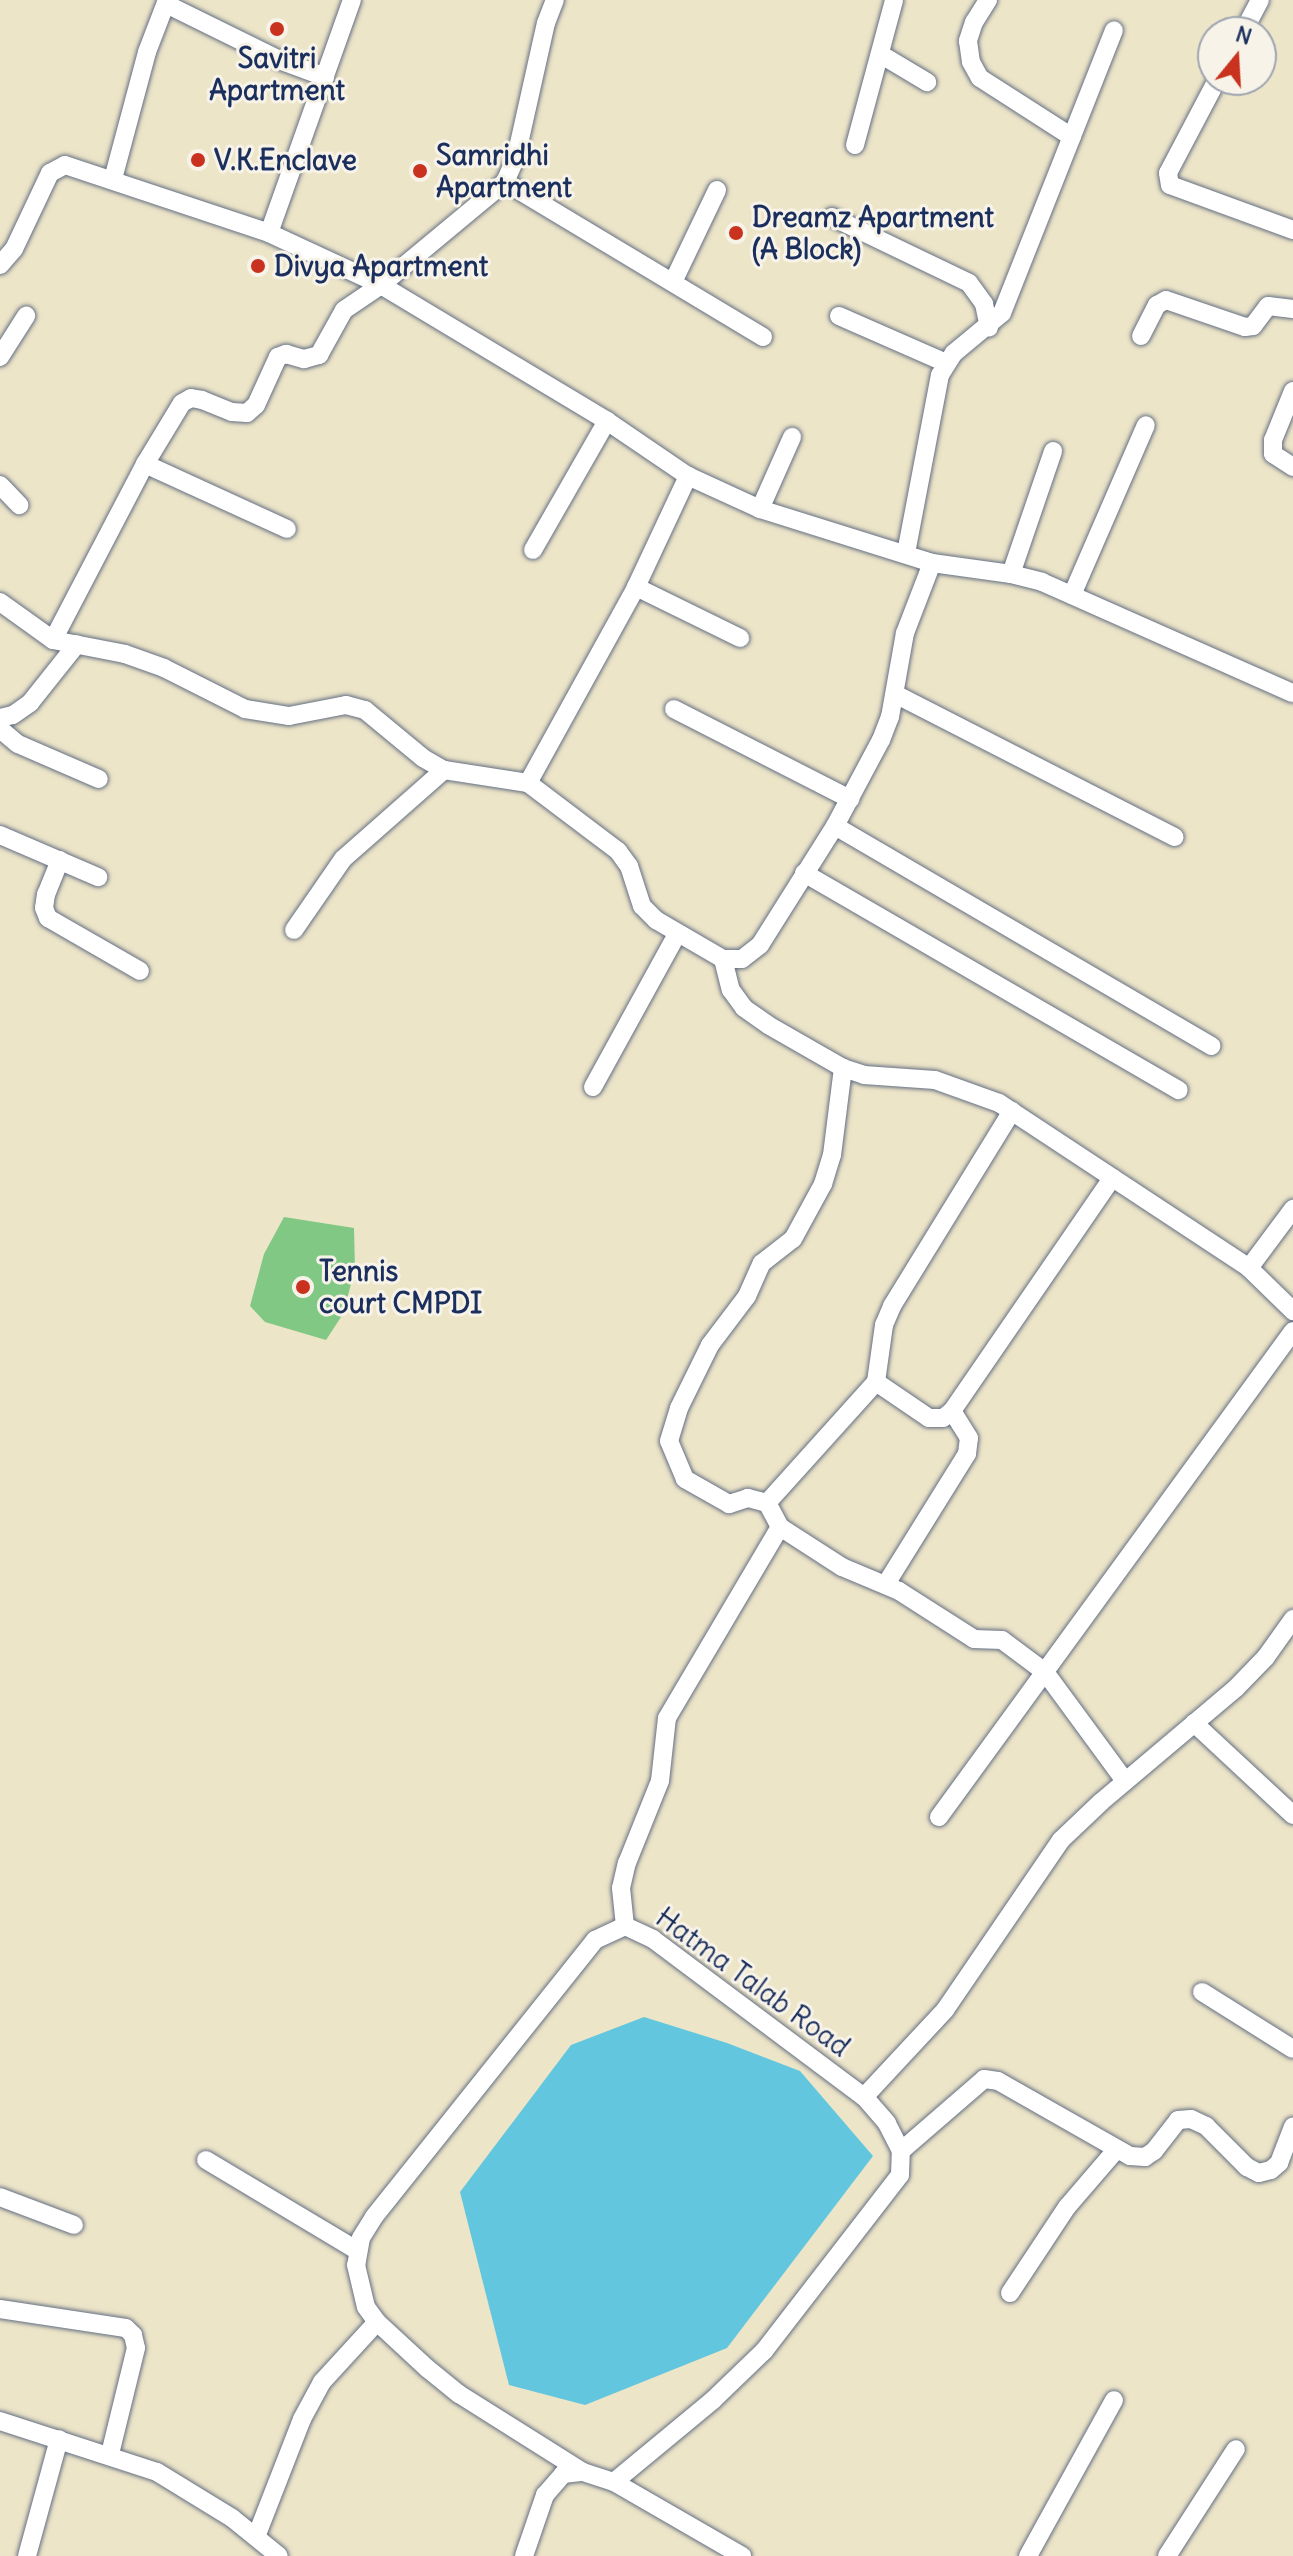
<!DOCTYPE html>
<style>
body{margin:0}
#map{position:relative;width:1293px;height:2556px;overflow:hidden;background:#ede5c8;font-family:Delius,sans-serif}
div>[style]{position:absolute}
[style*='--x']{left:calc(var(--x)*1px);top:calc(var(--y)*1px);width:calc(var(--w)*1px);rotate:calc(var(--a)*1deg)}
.green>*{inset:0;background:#80c884}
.water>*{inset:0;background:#61c6de}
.roads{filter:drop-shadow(0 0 2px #646f83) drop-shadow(0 0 2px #646f83)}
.street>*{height:18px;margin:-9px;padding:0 9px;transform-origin:9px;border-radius:9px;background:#fff}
.dots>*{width:22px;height:22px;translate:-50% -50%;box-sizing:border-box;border:4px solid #f7f3e8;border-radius:50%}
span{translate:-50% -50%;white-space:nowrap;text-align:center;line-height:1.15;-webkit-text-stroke:6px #f7f3e8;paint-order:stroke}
.poi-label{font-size:28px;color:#1b2f5e;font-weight:700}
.left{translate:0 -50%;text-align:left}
.street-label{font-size:28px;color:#1b2f5e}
.north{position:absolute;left:1197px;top:16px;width:80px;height:80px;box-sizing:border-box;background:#f7f3e8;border:2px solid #9fa5b1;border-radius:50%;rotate:18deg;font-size:22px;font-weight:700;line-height:32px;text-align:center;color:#1b2f5e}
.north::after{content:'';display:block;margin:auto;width:28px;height:36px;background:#c8321e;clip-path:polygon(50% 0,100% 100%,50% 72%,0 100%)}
</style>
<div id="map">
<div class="green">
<i style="clip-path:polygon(284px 1217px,354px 1228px,355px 1269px,343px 1314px,326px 1340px,265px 1322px,250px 1306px,264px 1254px)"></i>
</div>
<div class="water">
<i style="clip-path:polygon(644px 2017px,727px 2043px,800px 2071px,873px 2156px,727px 2348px,585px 2405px,509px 2385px,460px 2192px,571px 2045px)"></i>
</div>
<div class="roads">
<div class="street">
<i style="--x:988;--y:0;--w:26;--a:122"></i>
<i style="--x:974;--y:22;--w:20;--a:108"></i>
<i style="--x:968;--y:41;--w:21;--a:82"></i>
<i style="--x:971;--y:62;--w:18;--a:61"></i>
<i style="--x:980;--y:78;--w:109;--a:32.7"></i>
<i style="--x:166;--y:4;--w:129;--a:26.2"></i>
<i style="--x:282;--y:61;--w:46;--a:20.4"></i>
<i style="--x:1243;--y:32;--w:36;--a:-62"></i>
<i style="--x:880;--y:54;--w:55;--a:30.8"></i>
<i style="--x:1217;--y:80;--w:105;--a:117.8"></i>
<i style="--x:1168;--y:173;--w:12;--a:81"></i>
<i style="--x:1170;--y:185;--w:131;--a:20.1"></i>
<i style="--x:855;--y:145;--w:150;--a:-74.9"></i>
<i style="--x:113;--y:179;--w:131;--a:-75"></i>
<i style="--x:147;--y:52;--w:56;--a:-69"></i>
<i style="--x:505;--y:182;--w:301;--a:31"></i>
<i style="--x:832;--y:217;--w:152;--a:25.7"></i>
<i style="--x:969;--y:283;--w:26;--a:54"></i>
<i style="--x:984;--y:304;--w:24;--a:78"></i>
<i style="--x:269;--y:233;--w:247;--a:-70.4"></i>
<i style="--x:0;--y:265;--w:21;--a:-49"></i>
<i style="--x:14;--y:249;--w:84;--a:-64.7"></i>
<i style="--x:50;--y:173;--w:17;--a:-28"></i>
<i style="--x:65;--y:165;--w:215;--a:18.4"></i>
<i style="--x:269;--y:233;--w:123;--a:24.9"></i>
<i style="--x:381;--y:285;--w:161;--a:-39.7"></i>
<i style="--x:505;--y:182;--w:27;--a:-66"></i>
<i style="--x:516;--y:157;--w:137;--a:-77.4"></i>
<i style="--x:546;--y:23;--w:25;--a:-69"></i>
<i style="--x:673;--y:282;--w:102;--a:-64.4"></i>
<i style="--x:839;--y:316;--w:117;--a:23.7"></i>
<i style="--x:1141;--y:336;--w:35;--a:-63"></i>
<i style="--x:1157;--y:305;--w:10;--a:-29"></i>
<i style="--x:1166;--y:300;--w:83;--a:18.9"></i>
<i style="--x:1245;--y:327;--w:8;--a:-7"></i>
<i style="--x:1253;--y:326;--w:25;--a:-53"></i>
<i style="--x:1268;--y:306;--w:25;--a:7"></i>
<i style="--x:0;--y:357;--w:49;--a:-57.6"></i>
<i style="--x:1293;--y:391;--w:53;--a:112.2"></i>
<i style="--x:1273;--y:440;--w:14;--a:90"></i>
<i style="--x:1273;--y:454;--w:24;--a:33"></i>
<i style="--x:145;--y:464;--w:156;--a:24.6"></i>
<i style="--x:0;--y:485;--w:28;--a:46"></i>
<i style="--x:760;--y:509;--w:79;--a:-66"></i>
<i style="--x:533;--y:550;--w:149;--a:-60.2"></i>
<i style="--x:906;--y:553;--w:181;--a:-79.2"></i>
<i style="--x:940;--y:375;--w:26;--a:-58"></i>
<i style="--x:954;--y:353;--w:62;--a:-39.8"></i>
<i style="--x:1002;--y:313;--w:304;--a:-68.4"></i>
<i style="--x:1011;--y:574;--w:130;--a:-71.1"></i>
<i style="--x:636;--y:587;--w:116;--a:26.1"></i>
<i style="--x:1072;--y:595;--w:185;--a:-66.5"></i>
<i style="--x:0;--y:602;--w:65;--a:35.6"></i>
<i style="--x:53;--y:640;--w:73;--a:11"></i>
<i style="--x:125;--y:654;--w:41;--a:19.7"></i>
<i style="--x:164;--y:668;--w:91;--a:26.8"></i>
<i style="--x:245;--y:709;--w:45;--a:9"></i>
<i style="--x:289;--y:716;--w:58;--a:-10.9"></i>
<i style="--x:346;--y:705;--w:20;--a:15"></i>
<i style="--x:365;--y:710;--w:75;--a:39.6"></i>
<i style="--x:423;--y:758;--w:24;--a:30"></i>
<i style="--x:53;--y:640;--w:199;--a:-62.4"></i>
<i style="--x:145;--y:464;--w:71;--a:-58.8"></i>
<i style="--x:182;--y:403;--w:10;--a:-29"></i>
<i style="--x:191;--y:398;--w:11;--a:10"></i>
<i style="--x:202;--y:400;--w:32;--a:22"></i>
<i style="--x:232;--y:412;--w:15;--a:4"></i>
<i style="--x:247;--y:413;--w:12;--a:-42"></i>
<i style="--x:256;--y:405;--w:53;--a:-65.4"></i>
<i style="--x:278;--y:357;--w:9;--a:-21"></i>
<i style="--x:286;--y:354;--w:19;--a:16"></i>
<i style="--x:304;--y:359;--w:16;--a:-15"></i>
<i style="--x:319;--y:355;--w:51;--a:-60.9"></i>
<i style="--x:344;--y:310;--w:45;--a:-34"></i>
<i style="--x:381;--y:285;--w:264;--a:31"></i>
<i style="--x:607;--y:421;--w:98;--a:34.2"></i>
<i style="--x:688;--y:476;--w:79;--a:24.6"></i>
<i style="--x:760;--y:509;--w:180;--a:17.4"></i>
<i style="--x:932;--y:563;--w:80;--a:7.9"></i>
<i style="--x:1011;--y:574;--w:32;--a:14"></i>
<i style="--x:1042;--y:582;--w:274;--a:23.9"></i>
<i style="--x:895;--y:694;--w:314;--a:27.1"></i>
<i style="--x:674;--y:709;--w:198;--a:27.1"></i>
<i style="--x:0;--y:718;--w:13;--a:-13"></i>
<i style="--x:13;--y:715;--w:21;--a:-35"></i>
<i style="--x:30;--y:703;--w:75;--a:-51.5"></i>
<i style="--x:0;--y:729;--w:23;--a:40"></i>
<i style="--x:18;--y:744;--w:88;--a:23.4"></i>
<i style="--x:528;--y:783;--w:224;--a:-61.1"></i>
<i style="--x:636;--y:587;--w:123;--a:-64.9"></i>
<i style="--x:835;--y:826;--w:436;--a:30.3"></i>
<i style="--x:0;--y:835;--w:107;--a:23.2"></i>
<i style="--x:60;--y:860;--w:37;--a:112"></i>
<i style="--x:46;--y:894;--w:14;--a:98"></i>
<i style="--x:44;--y:908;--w:11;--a:68"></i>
<i style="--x:48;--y:918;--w:106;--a:29.9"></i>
<i style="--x:804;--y:873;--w:433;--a:30.1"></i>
<i style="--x:294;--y:930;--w:86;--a:-55.4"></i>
<i style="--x:343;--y:859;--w:135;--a:-41.4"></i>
<i style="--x:444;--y:770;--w:85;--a:8.8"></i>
<i style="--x:528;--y:783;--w:113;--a:37.1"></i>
<i style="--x:618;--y:851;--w:19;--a:54"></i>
<i style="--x:629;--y:866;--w:42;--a:72"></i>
<i style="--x:642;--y:906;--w:20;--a:45"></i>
<i style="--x:656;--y:920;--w:78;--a:30.2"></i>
<i style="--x:723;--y:959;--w:19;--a:0"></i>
<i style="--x:742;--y:959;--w:23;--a:-38"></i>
<i style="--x:760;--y:945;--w:141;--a:-57.8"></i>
<i style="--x:835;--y:826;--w:98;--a:-61.9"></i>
<i style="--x:881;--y:740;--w:25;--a:-69"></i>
<i style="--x:890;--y:717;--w:85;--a:-79.9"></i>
<i style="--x:905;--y:633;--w:75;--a:-68.9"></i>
<i style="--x:723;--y:959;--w:32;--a:76"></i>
<i style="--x:731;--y:990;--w:22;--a:54"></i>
<i style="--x:744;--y:1008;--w:29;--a:35"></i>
<i style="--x:768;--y:1025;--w:86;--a:29.8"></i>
<i style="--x:843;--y:1068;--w:22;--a:18"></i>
<i style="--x:864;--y:1075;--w:71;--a:4"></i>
<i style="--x:935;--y:1080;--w:68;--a:19.8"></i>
<i style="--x:999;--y:1103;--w:300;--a:33.4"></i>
<i style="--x:1249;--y:1268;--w:62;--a:44.3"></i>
<i style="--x:593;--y:1087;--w:175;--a:-61.2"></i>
<i style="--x:1249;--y:1268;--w:74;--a:-53.3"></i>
<i style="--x:876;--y:1382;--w:64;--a:34.2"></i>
<i style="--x:929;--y:1418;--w:14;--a:0"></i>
<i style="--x:943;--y:1418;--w:11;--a:-38"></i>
<i style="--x:952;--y:1411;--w:283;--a:-55.5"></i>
<i style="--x:767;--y:1503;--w:163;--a:-48"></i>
<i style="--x:876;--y:1382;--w:58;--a:-82"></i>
<i style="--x:884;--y:1325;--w:21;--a:-67"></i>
<i style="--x:892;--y:1306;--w:229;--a:-58.4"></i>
<i style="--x:780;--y:1527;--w:74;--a:32.8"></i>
<i style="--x:842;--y:1567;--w:62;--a:22.8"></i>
<i style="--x:899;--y:1591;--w:89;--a:32.6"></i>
<i style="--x:974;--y:1639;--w:28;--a:2"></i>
<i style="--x:1002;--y:1640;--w:54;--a:36.7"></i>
<i style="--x:1045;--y:1672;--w:135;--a:53.7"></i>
<i style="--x:886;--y:1584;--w:153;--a:-58.1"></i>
<i style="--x:967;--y:1454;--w:16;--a:-83"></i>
<i style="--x:969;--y:1438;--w:32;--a:-122"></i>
<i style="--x:1194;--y:1723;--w:135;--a:42.9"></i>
<i style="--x:939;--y:1817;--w:601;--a:-53.93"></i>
<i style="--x:625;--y:1926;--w:38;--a:-96"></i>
<i style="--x:621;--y:1888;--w:26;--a:-77"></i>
<i style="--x:627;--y:1863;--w:88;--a:-68.1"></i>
<i style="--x:660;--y:1781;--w:63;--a:-83.7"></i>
<i style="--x:667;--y:1718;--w:222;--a:-59.4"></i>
<i style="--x:780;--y:1527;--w:27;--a:-118"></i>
<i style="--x:767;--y:1503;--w:20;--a:-165"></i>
<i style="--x:748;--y:1498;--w:20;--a:162"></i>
<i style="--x:729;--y:1504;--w:51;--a:-150.4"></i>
<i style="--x:685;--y:1479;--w:41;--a:-112.8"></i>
<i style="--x:669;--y:1441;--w:34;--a:-73"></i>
<i style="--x:679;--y:1408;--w:70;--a:-63.8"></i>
<i style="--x:710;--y:1345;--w:61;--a:-52.9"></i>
<i style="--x:747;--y:1296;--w:36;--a:-66"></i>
<i style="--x:762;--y:1263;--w:39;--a:-38"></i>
<i style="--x:793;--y:1239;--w:63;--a:-61.4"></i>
<i style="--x:823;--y:1184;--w:30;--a:-73"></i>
<i style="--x:832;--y:1155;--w:88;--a:-82.8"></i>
<i style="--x:1202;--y:1992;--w:107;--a:32.1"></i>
<i style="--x:864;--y:2097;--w:119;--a:-47"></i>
<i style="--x:945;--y:2010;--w:206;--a:-55.7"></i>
<i style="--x:1061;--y:1840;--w:55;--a:-43.5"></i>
<i style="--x:1101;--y:1802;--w:177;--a:-40.2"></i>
<i style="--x:1236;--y:1688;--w:43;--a:-45.9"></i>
<i style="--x:1266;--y:1657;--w:47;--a:-54.6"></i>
<i style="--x:901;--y:2151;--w:110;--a:-40.9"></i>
<i style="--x:984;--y:2079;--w:14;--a:8"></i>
<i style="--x:998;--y:2081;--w:152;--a:29.6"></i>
<i style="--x:1130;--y:2156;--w:15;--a:4"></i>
<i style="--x:1145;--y:2157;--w:11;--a:-34"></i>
<i style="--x:1154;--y:2151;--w:39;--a:-52"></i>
<i style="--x:1178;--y:2120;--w:13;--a:-4"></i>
<i style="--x:1191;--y:2119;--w:17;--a:25"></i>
<i style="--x:1206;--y:2126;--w:58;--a:45"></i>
<i style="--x:1247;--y:2167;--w:13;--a:27"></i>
<i style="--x:1259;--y:2173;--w:12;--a:-14"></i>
<i style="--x:1271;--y:2170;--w:11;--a:-41"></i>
<i style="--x:1279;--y:2163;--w:39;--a:-69"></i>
<i style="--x:206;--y:2160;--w:177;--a:30.9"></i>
<i style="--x:0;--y:2197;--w:79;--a:20.7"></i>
<i style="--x:1010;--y:2293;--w:103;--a:-56.5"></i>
<i style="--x:1067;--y:2207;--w:75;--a:-49.3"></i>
<i style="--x:0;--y:2309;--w:127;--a:8.6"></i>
<i style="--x:126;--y:2328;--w:10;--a:45"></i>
<i style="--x:133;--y:2335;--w:13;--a:77"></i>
<i style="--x:136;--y:2348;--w:109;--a:103.8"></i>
<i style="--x:0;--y:2421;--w:165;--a:18"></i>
<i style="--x:157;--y:2472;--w:88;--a:31.5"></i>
<i style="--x:232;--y:2518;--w:60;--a:39"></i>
<i style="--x:614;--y:2482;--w:148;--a:30"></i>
<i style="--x:256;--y:2537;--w:127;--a:-68.7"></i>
<i style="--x:302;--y:2419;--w:42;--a:-61.6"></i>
<i style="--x:322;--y:2382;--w:81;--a:-47.5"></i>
<i style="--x:27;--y:2556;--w:121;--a:-74.7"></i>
<i style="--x:524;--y:2556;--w:65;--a:-71"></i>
<i style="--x:545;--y:2495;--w:28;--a:-49"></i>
<i style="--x:563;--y:2474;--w:20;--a:-6"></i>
<i style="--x:583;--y:2472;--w:33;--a:18"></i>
<i style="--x:614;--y:2482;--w:129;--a:-39.6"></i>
<i style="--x:713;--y:2400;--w:71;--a:-43.9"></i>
<i style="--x:764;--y:2351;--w:222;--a:-52.3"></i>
<i style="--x:900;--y:2175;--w:24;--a:-88"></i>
<i style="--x:901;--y:2151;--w:31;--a:-117"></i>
<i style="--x:887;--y:2123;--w:35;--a:-131"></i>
<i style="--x:864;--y:2097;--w:264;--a:-143.2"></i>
<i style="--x:653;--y:1939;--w:31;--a:-155"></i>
<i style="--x:625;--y:1926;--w:33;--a:155"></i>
<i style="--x:595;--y:1940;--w:354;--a:128.6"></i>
<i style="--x:374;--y:2217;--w:25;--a:122"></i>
<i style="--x:361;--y:2238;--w:27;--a:100"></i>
<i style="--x:356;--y:2265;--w:43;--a:76.6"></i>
<i style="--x:366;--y:2307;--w:19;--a:54"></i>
<i style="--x:377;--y:2322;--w:69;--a:42.7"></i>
<i style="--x:428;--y:2369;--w:40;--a:39"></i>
<i style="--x:459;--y:2394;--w:146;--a:32.2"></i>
<i style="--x:1028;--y:2556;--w:178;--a:-61.1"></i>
<i style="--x:1167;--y:2556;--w:127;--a:-57.2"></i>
</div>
</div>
<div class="dots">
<i style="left:277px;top:29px;background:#c8321e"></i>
<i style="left:198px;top:160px;background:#c8321e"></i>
<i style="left:420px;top:171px;background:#c8321e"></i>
<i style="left:736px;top:233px;background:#c8321e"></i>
<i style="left:258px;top:266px;background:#c8321e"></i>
<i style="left:303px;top:1287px;background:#c8321e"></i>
</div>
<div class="poi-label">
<span style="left:277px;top:74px">Savitri<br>Apartment</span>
<span class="left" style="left:436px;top:171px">Samridhi<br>Apartment</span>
<span class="left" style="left:214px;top:160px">V.K.Enclave</span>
<span class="left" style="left:752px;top:233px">Dreamz Apartment<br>(A Block)</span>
<span class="left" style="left:274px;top:266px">Divya Apartment</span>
<span class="left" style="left:319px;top:1287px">Tennis<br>court CMPDI</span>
</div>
<div class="street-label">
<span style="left:753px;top:1982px;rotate:36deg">Hatma Talab Road</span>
</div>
<div class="north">N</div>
</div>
